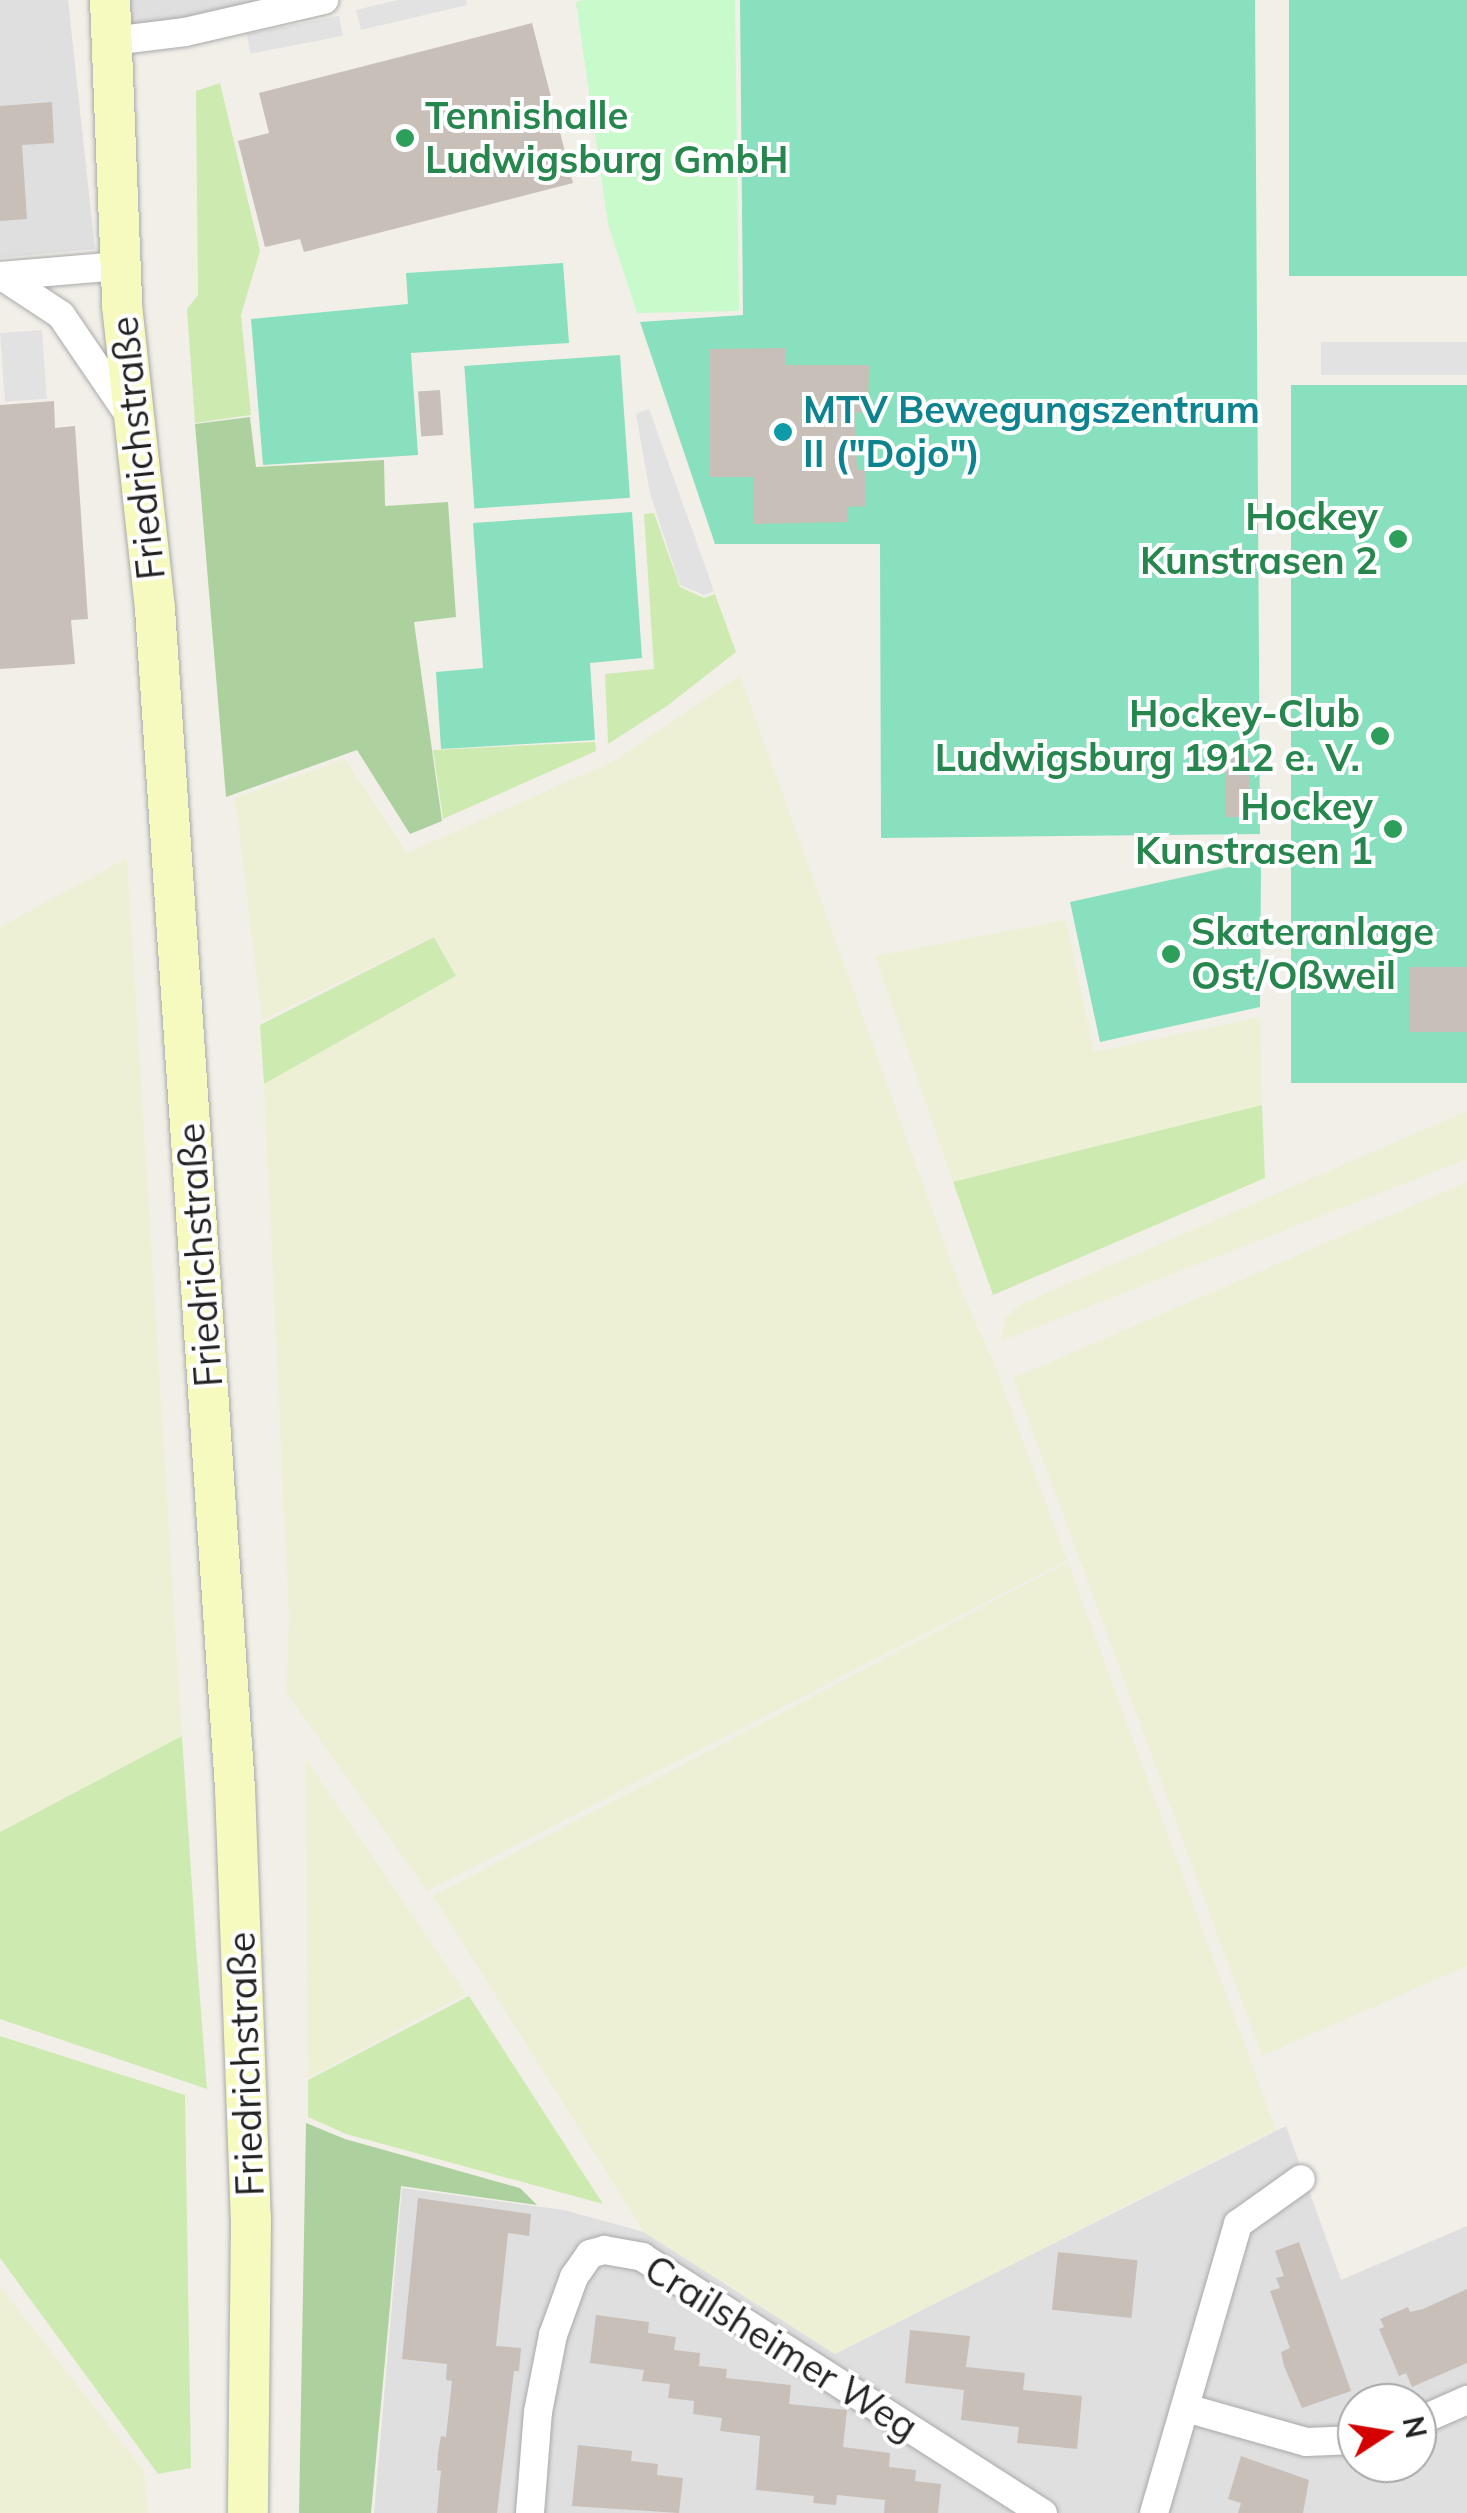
<!DOCTYPE html>
<meta charset="utf-8">
<style>
body{margin:0}
#map{position:relative;width:1467px;height:2513px;overflow:hidden;background:#f2efe9;font-family:Mulish,sans-serif}
div>[style]{position:absolute}
[style*='--x']{left:calc(var(--x)*1px);top:calc(var(--y)*1px);width:calc(var(--w)*1px);rotate:calc(var(--a)*1deg)}
.residential>*{inset:0;background:#e0dfdf}
.farmland>*{inset:0;background:#eef0d5}
.grass>*{inset:0;background:#cdebb0}
.forest>*{inset:0;background:#add19e}
.park>*{inset:0;background:#c8facc}
.pitch>*{inset:0;background:#88e0be;transform-origin:0 0}
.parking>*{inset:0;background:#e2e2e2;transform-origin:0 0}
.building>*{inset:0;background:#c7bfb8;transform-origin:0 0}
.roads{filter:drop-shadow(0 0 2px #a9a9a9) drop-shadow(0 0 2px #a9a9a9)}
.minor>*{height:28px;margin:-14px;padding:0 14px;transform-origin:14px;border-radius:14px;background:#fff}
.secondary>*{height:40px;margin:-20px;padding:0 20px;transform-origin:20px;border-radius:20px;background:#f7fabf}
.dots>*{width:28px;height:28px;translate:-50% -50%;box-sizing:border-box;border:5px solid #fff;border-radius:50%}
span{translate:-50% -50%;white-space:nowrap;text-align:center;line-height:1.15;-webkit-text-stroke:8px #fff;paint-order:stroke}
.leisure-label{font-size:38px;color:#27864d;font-weight:700}
.left{translate:0 -50%;text-align:left}
.right{translate:-100% -50%;text-align:right}
.culture-label{font-size:38px;color:#0d838f;font-weight:700}
.street-label{font-size:38px;color:#222}
.north{position:absolute;left:1337px;top:2383px;width:100px;height:100px;box-sizing:border-box;background:#fff;border:2px solid #a7a7a7;border-radius:50%;rotate:78deg;font-size:28px;font-weight:700;line-height:40px;text-align:center;color:#222}
.north::after{content:'';display:block;margin:auto;width:35px;height:45px;background:#d40000;clip-path:polygon(50% 0,100% 100%,50% 72%,0 100%)}
</style>
<div id="map">
<div class="residential">
<i style="clip-path:polygon(0 0,68px 0,95px 249px,0 258px)"></i>
<i style="clip-path:polygon(119px 0,324px 0,122px 32px)"></i>
<i style="clip-path:polygon(evenodd,1286px 2126px,1341px 2280px,1467px 2226px,1467px 2513px,374px 2513px,402px 2188px,564px 2210px,644px 2232px,835px 2354px,1286px 2126px,1357px 2403px,1417px 2403px,1417px 2463px,1357px 2463px,1357px 2403px)"></i>
</div>
<div class="farmland">
<i style="clip-path:polygon(740px 675px,963px 1295px,995px 1365px,1067px 1560px,427px 1891px,286px 1692px,289px 1618px,264px 1084px,457px 976px,434px 936px,262px 1020px,235px 798px,345px 759px,407px 853px,616px 760px)"></i>
<i style="clip-path:polygon(127px 858px,182px 1736px,0 1832px,0 927px)"></i>
<i style="clip-path:polygon(1066px 920px,1094px 1052px,1260px 1017px,1262px 1105px,953px 1182px,875px 956px)"></i>
<i style="clip-path:polygon(1467px 1111px,1467px 1159px,1001px 1341px,1005px 1318px,1021px 1304px)"></i>
<i style="clip-path:polygon(1467px 1182px,1467px 1966px,1262px 2056px,1013px 1378px)"></i>
<i style="clip-path:polygon(1068px 1562px,1276px 2130px,835px 2354px,644px 2232px,433px 1896px)"></i>
<i style="clip-path:polygon(306px 1759px,466px 1994px,308px 2078px)"></i>
<i style="clip-path:polygon(0 2286px,144px 2471px,148px 2513px,0 2513px)"></i>
</div>
<div class="grass">
<i style="clip-path:polygon(220px 83px,260px 251px,241px 315px,251px 415px,195px 423px,187px 309px,198px 295px,196px 91px)"></i>
<i style="clip-path:polygon(654px 513px,680px 587px,704px 598px,715px 594px,736px 652px,667px 706px,608px 744px,605px 674px,654px 669px,644px 514px)"></i>
<i style="clip-path:polygon(595px 742px,596px 751px,443px 819px,433px 750px)"></i>
<i style="clip-path:polygon(434px 937px,456px 976px,264px 1084px,260px 1025px)"></i>
<i style="clip-path:polygon(1262px 1105px,1265px 1178px,993px 1295px,953px 1182px)"></i>
<i style="clip-path:polygon(182px 1736px,197px 1960px,207px 2089px,0 2019px,0 1832px)"></i>
<i style="clip-path:polygon(469px 1996px,603px 2204px,346px 2134px,308px 2117px,308px 2080px)"></i>
<i style="clip-path:polygon(0 2036px,185px 2095px,191px 2468px,158px 2474px,0 2258px)"></i>
</div>
<div class="forest">
<i style="clip-path:polygon(250px 417px,256px 467px,384px 460px,385px 506px,448px 502px,456px 617px,414px 622px,442px 821px,410px 834px,357px 750px,226px 797px,195px 424px)"></i>
<i style="clip-path:polygon(306px 2123px,345px 2139px,520px 2188px,537px 2205px,401px 2186px,371px 2513px,299px 2513px)"></i>
</div>
<div class="park">
<i style="clip-path:polygon(584px 0,735px 0,739px 311px,637px 313px,608px 224px,576px 2px)"></i>
</div>
<div class="pitch">
<i style="clip-path:polygon(740px 0,1255px 0,1260px 834px,881px 838px,880px 544px,715px 544px,640px 322px,743px 315px)"></i>
<i style="left:1289px;top:0;width:178px;height:276px"></i>
<i style="clip-path:polygon(563px 263px,569px 343px,411px 353px,418px 455px,263px 465px,251px 319px,408px 304px,406px 273px)"></i>
<i style="left:620px;top:355px;width:143px;height:156px;rotate:86deg"></i>
<i style="left:1467px;top:385px;width:698px;height:176px;rotate:90deg"></i>
<i style="clip-path:polygon(632px 512px,642px 658px,590px 663px,595px 740px,441px 749px,436px 672px,483px 668px,473px 523px)"></i>
<i style="clip-path:polygon(1261px 860px,1260px 1007px,1100px 1042px,1070px 902px)"></i>
</div>
<div class="parking">
<i style="clip-path:polygon(398px 0,466px 0,467px 5px,361px 30px,356px 10px)"></i>
<i style="left:339px;top:16px;width:20px;height:94px;rotate:79deg"></i>
<i style="left:42px;top:330px;width:69px;height:42px;rotate:86deg"></i>
<i style="left:1467px;top:342px;width:33px;height:146px;rotate:90deg"></i>
<i style="clip-path:polygon(649px 409px,714px 591px,704px 595px,680px 585px,650px 493px,636px 414px)"></i>
</div>
<div class="building">
<i style="clip-path:polygon(532px 23px,573px 183px,304px 252px,300px 239px,265px 247px,238px 141px,269px 133px,259px 93px)"></i>
<i style="clip-path:polygon(52px 102px,54px 143px,22px 145px,27px 219px,0 221px,0 106px)"></i>
<i style="clip-path:polygon(785px 348px,785px 365px,869px 365px,868px 412px,855px 413px,857px 470px,866px 470px,866px 506px,847px 507px,848px 522px,754px 524px,753px 477px,710px 477px,710px 349px)"></i>
<i style="left:440px;top:390px;width:45px;height:22px;rotate:86deg"></i>
<i style="clip-path:polygon(54px 401px,55px 428px,75px 426px,88px 619px,71px 620px,75px 664px,0 669px,0 405px)"></i>
<i style="left:1226px;top:756px;width:23px;height:61px"></i>
<i style="left:1409px;top:967px;width:58px;height:65px"></i>
<i style="clip-path:polygon(418px 2198px,531px 2214px,529px 2236px,508px 2233px,496px 2346px,521px 2348px,519px 2371px,514px 2371px,497px 2513px,437px 2513px,441px 2471px,437px 2470px,438px 2453px,441px 2436px,446px 2437px,452px 2381px,446px 2380px,447px 2364px,402px 2359px)"></i>
<i style="clip-path:polygon(1299px 2242px,1351px 2391px,1302px 2408px,1284px 2366px,1281px 2352px,1290px 2348px,1270px 2291px,1280px 2288px,1276px 2278px,1284px 2276px,1275px 2251px)"></i>
<i style="left:1058px;top:2252px;width:80px;height:58px;rotate:6deg"></i>
<i style="clip-path:polygon(1467px 2289px,1467px 2363px,1412px 2387px,1406px 2373px,1399px 2376px,1379px 2329px,1384px 2327px,1380px 2319px,1408px 2307px,1410px 2312px,1423px 2309px)"></i>
<i style="clip-path:polygon(596px 2315px,649px 2322px,648px 2333px,676px 2337px,674px 2350px,700px 2353px,699px 2366px,727px 2369px,726px 2378px,791px 2385px,789px 2404px,847px 2410px,843px 2447px,890px 2453px,889px 2467px,916px 2470px,915px 2481px,941px 2484px,938px 2513px,884px 2513px,885px 2500px,837px 2495px,836px 2505px,813px 2503px,814px 2496px,756px 2490px,760px 2436px,720px 2431px,722px 2418px,693px 2414px,694px 2401px,668px 2398px,670px 2384px,642px 2381px,644px 2370px,590px 2363px)"></i>
<i style="clip-path:polygon(910px 2330px,970px 2336px,966px 2367px,1025px 2373px,1023px 2390px,1082px 2396px,1077px 2449px,1017px 2443px,1019px 2427px,961px 2420px,964px 2390px,905px 2383px)"></i>
<i style="clip-path:polygon(578px 2445px,632px 2451px,631px 2461px,658px 2464px,657px 2475px,683px 2478px,679px 2513px,572px 2506px)"></i>
<i style="clip-path:polygon(1241px 2456px,1309px 2480px,1303px 2513px,1238px 2513px,1241px 2503px,1228px 2499px)"></i>
</div>
<div class="roads">
<div class="minor">
<i style="--x:112;--y:41;--w:74;--a:-7"></i>
<i style="--x:185;--y:32;--w:143;--a:-13"></i>
<i style="--x:0;--y:276;--w:120;--a:-4.8"></i>
<i style="--x:2;--y:276;--w:71;--a:33.5"></i>
<i style="--x:61;--y:315;--w:122;--a:55.7"></i>
<i style="--x:1186;--y:2408;--w:125;--a:15.8"></i>
<i style="--x:1306;--y:2442;--w:51;--a:-2.2"></i>
<i style="--x:1417;--y:2422;--w:55;--a:-23.7"></i>
<i style="--x:530;--y:2513;--w:101;--a:-85.5"></i>
<i style="--x:538;--y:2412;--w:78;--a:-79"></i>
<i style="--x:553;--y:2335;--w:62;--a:-70.1"></i>
<i style="--x:574;--y:2277;--w:28;--a:-55"></i>
<i style="--x:590;--y:2254;--w:15;--a:-16"></i>
<i style="--x:604;--y:2250;--w:39;--a:10"></i>
<i style="--x:642;--y:2257;--w:476;--a:32.6"></i>
<i style="--x:1154;--y:2513;--w:301;--a:-73.8"></i>
<i style="--x:1238;--y:2224;--w:77;--a:-35.5"></i>
</div>
<div class="secondary">
<i style="--x:110;--y:0;--w:305;--a:87.7"></i>
<i style="--x:122;--y:305;--w:306;--a:83.8"></i>
<i style="--x:155;--y:609;--w:1182;--a:86.12"></i>
<i style="--x:235;--y:1788;--w:430;--a:87.9"></i>
<i style="--x:251;--y:2218;--w:295;--a:90.6"></i>
</div>
</div>
<div class="dots">
<i style="left:405px;top:138px;background:#2e9e5b"></i>
<i style="left:783px;top:432px;background:#0f9aa8"></i>
<i style="left:1398px;top:539px;background:#2e9e5b"></i>
<i style="left:1380px;top:736px;background:#2e9e5b"></i>
<i style="left:1393px;top:829px;background:#2e9e5b"></i>
<i style="left:1171px;top:954px;background:#2e9e5b"></i>
</div>
<div class="leisure-label">
<span class="left" style="left:425px;top:138px">Tennishalle<br>Ludwigsburg GmbH</span>
<span class="right" style="left:1378px;top:539px">Hockey<br>Kunstrasen 2</span>
<span class="right" style="left:1360px;top:736px">Hockey-Club<br>Ludwigsburg 1912 e. V.</span>
<span class="right" style="left:1373px;top:829px">Hockey<br>Kunstrasen 1</span>
<span class="left" style="left:1191px;top:954px">Skateranlage<br>Ost/Oßweil</span>
</div>
<div class="culture-label">
<span class="left" style="left:803px;top:432px">MTV Bewegungszentrum<br>II ("Dojo")</span>
</div>
<div class="street-label">
<span style="left:138px;top:448px;rotate:-96deg">Friedrichstraße</span>
<span style="left:200px;top:1255px;rotate:-94deg">Friedrichstraße</span>
<span style="left:246px;top:2064px;rotate:-92deg">Friedrichstraße</span>
<span style="left:781px;top:2348px;rotate:32deg">Crailsheimer Weg</span>
</div>
<div class="north">N</div>
</div>
